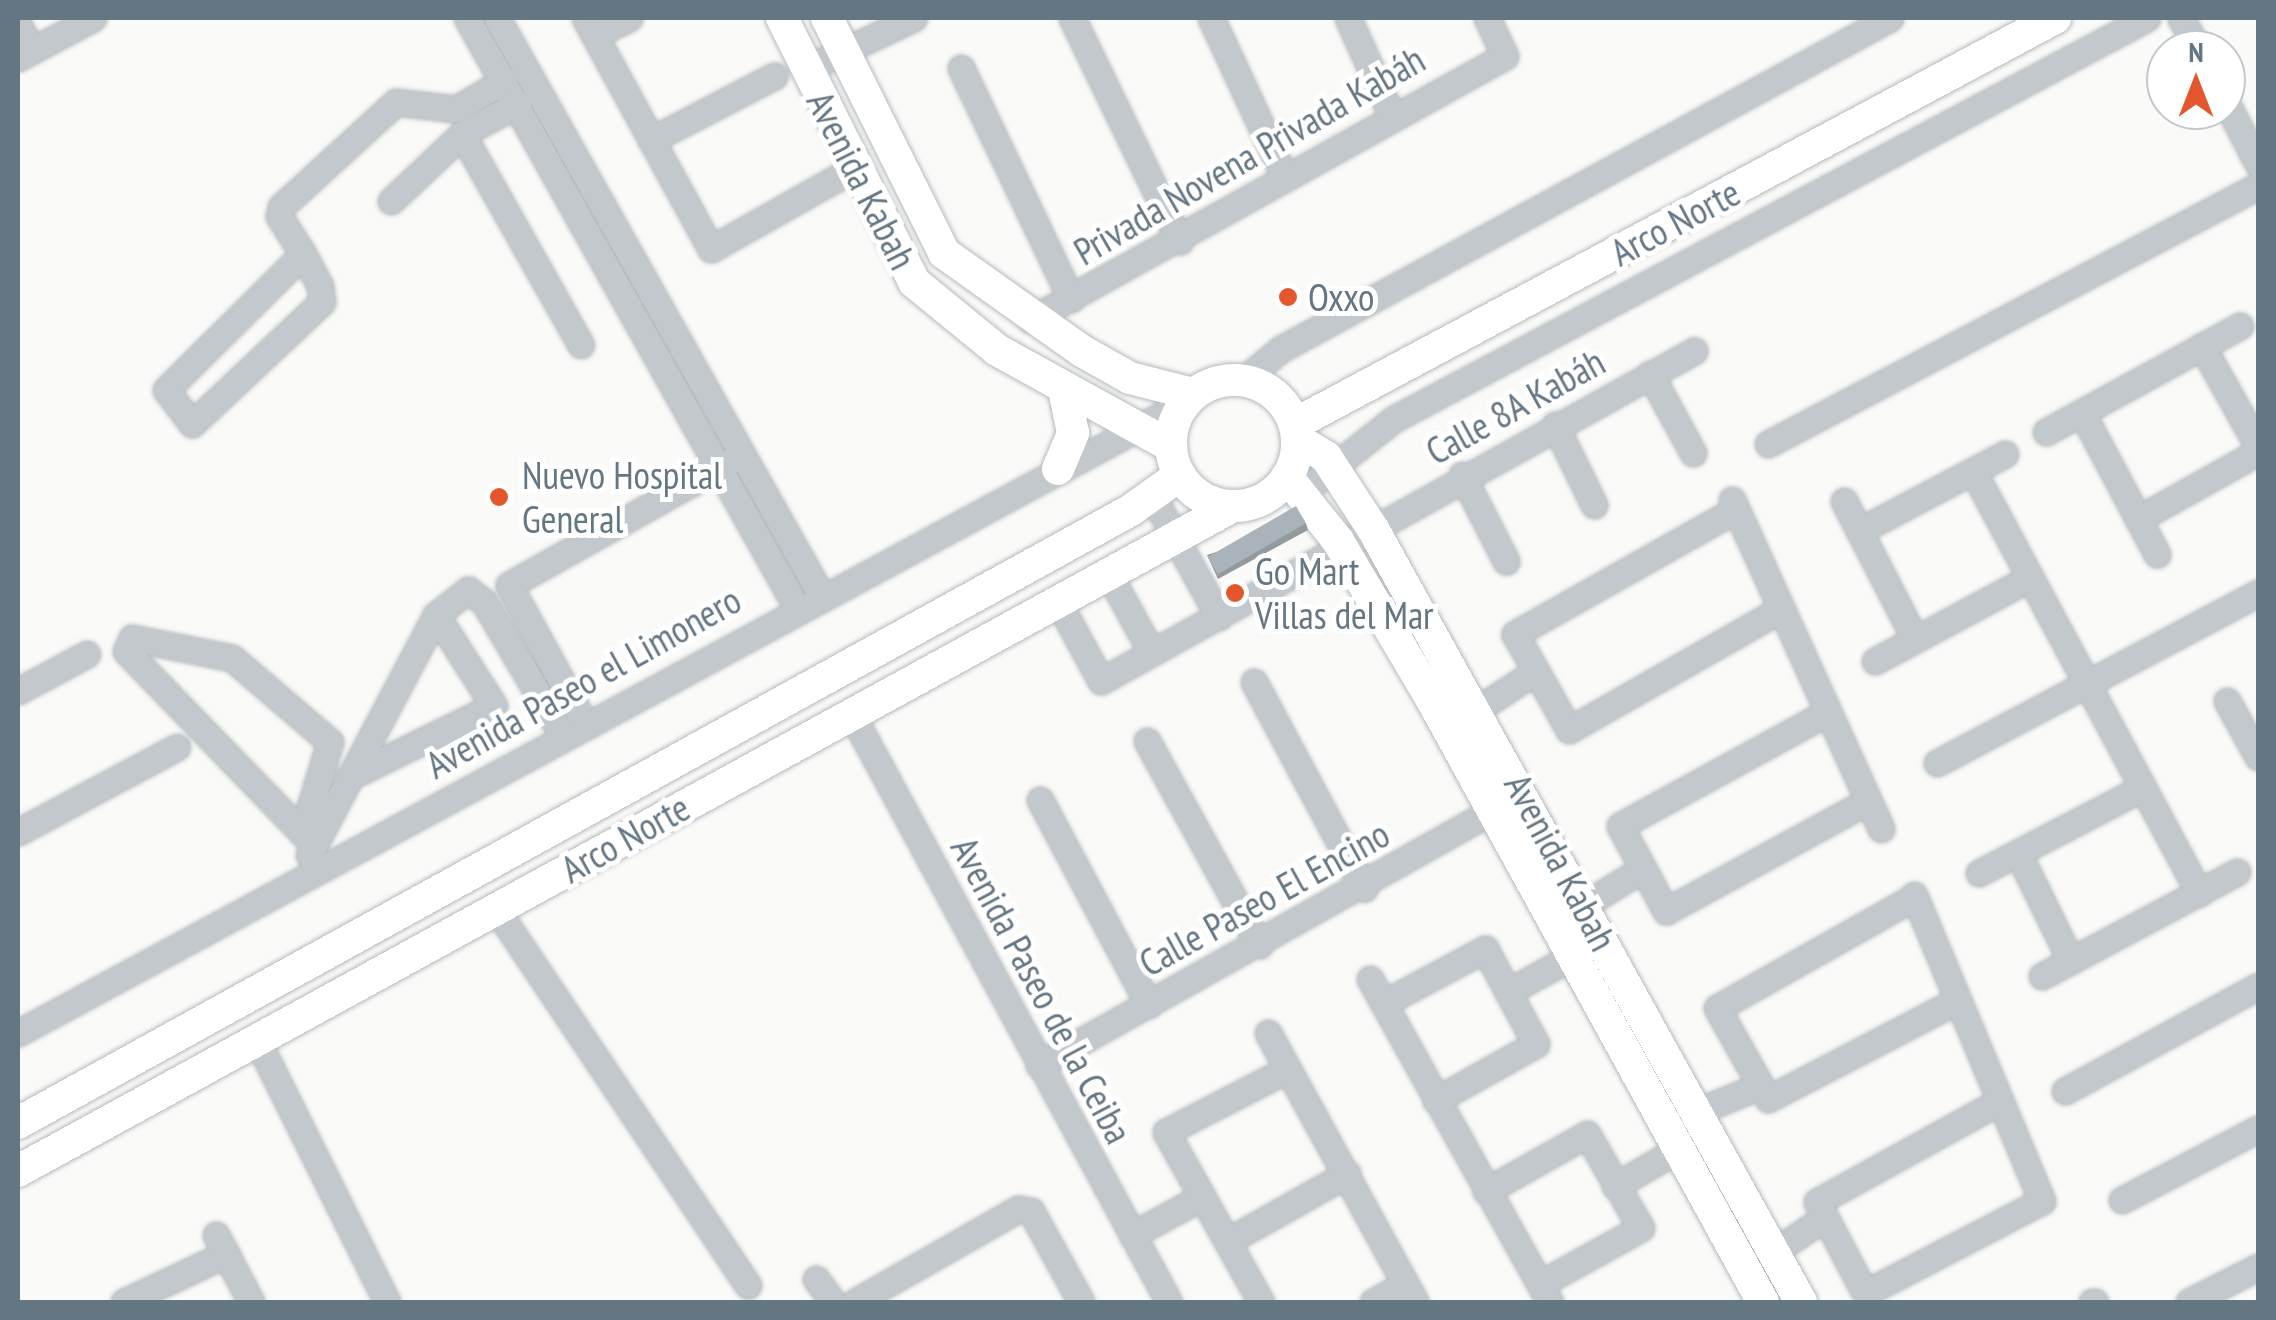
<!DOCTYPE html>
<meta charset="utf-8">
<style>
body{margin:0}
#map{position:relative;width:2276px;height:1320px;overflow:hidden;background:#fafaf8;font-family:"PT Sans Narrow",sans-serif}
div>[style]{position:absolute}
[style*='--x']{left:calc(var(--x)*1px);top:calc(var(--y)*1px);width:calc(var(--w)*1px);rotate:calc(var(--a)*1deg)}
.roads{filter:drop-shadow(0 0 2px #b5babe) drop-shadow(0 0 2px #b5babe)}
.minor>*{height:25px;margin:-12.5px;padding:0 12.5px;transform-origin:12.5px;border-radius:12.5px;background:#c3c8cc}
.major>*{height:32px;margin:-16px;padding:0 16px;transform-origin:16px;border-radius:16px;background:#fff}
.major>.ring{margin:-16px;padding:0;box-sizing:content-box;background:none;border:32px solid #fff;border-radius:50%}
.wall>*{inset:0;background:#929a9f}
.building>*{inset:0;background:#aab3b9;transform-origin:0 0}
.dots>*{width:28px;height:28px;translate:-50% -50%;box-sizing:border-box;border:5px solid #fff;border-radius:50%}
span{translate:-50% -50%;white-space:nowrap;text-align:center;line-height:1.15;-webkit-text-stroke:10px #fff;paint-order:stroke}
.street-label{font-size:38px;color:#657683}
.poi-label{font-size:38px;color:#657683}
.left{translate:0 -50%;text-align:left}
.frame{position:absolute;inset:0;border:20px solid #657683;pointer-events:none}
.north{position:absolute;left:2146px;top:30px;width:100px;height:100px;box-sizing:border-box;background:#fff;border:2px solid #c1c8cd;border-radius:50%;rotate:0deg;font-size:28px;font-weight:700;line-height:40px;text-align:center;color:#657683}
.north::after{content:'';display:block;margin:auto;width:35px;height:45px;background:#e4572e;clip-path:polygon(50% 0,100% 100%,50% 72%,0 100%)}
</style>
<div id="map">
<div class="roads">
<div class="minor">
<i style="--x:467;--y:18;--w:676;--a:60.78"></i>
<i style="--x:497;--y:18;--w:662;--a:60.68"></i>
<i style="--x:585;--y:18;--w:263;--a:61.4"></i>
<i style="--x:711;--y:249;--w:163;--a:-29.4"></i>
<i style="--x:1072;--y:18;--w:248;--a:64.2"></i>
<i style="--x:1211;--y:18;--w:173;--a:65.1"></i>
<i style="--x:1348;--y:18;--w:105;--a:65.9"></i>
<i style="--x:2181;--y:18;--w:37;--a:61"></i>
<i style="--x:18;--y:24;--w:30;--a:62"></i>
<i style="--x:594;--y:35;--w:39;--a:-26"></i>
<i style="--x:18;--y:58;--w:85;--a:-28.1"></i>
<i style="--x:961;--y:68;--w:256;--a:64.5"></i>
<i style="--x:806;--y:69;--w:119;--a:-25.3"></i>
<i style="--x:2226;--y:102;--w:70;--a:62.7"></i>
<i style="--x:462;--y:134;--w:242;--a:60.6"></i>
<i style="--x:651;--y:140;--w:139;--a:-27.5"></i>
<i style="--x:391;--y:201;--w:98;--a:-43.3"></i>
<i style="--x:462;--y:134;--w:64;--a:-28.2"></i>
<i style="--x:303;--y:254;--w:193;--a:135.2"></i>
<i style="--x:166;--y:390;--w:43;--a:52.6"></i>
<i style="--x:192;--y:424;--w:178;--a:-43.2"></i>
<i style="--x:322;--y:302;--w:16;--a:-97"></i>
<i style="--x:320;--y:286;--w:36;--a:-118"></i>
<i style="--x:303;--y:254;--w:45;--a:-122.3"></i>
<i style="--x:279;--y:216;--w:9;--a:-77"></i>
<i style="--x:281;--y:207;--w:156;--a:-42.4"></i>
<i style="--x:396;--y:102;--w:60;--a:6.7"></i>
<i style="--x:456;--y:109;--w:56;--a:-30.3"></i>
<i style="--x:1030;--y:320;--w:543;--a:-29.06"></i>
<i style="--x:1505;--y:56;--w:42;--a:-115.3"></i>
<i style="--x:2202;--y:346;--w:115;--a:60.8"></i>
<i style="--x:1650;--y:374;--w:90;--a:61.4"></i>
<i style="--x:1243;--y:380;--w:49;--a:-39.2"></i>
<i style="--x:1281;--y:349;--w:693;--a:-28.52"></i>
<i style="--x:2082;--y:413;--w:160;--a:62"></i>
<i style="--x:1555;--y:425;--w:89;--a:64"></i>
<i style="--x:2046;--y:432;--w:221;--a:-28.7"></i>
<i style="--x:1768;--y:444;--w:554;--a:-27.77"></i>
<i style="--x:1973;--y:471;--w:479;--a:61.8"></i>
<i style="--x:1462;--y:475;--w:97;--a:62.9"></i>
<i style="--x:1303;--y:491;--w:116;--a:-38.4"></i>
<i style="--x:1394;--y:419;--w:853;--a:-28.04"></i>
<i style="--x:1153;--y:497;--w:137;--a:61.2"></i>
<i style="--x:1732;--y:500;--w:361;--a:65.6"></i>
<i style="--x:1844;--y:501;--w:155;--a:62.8"></i>
<i style="--x:1735;--y:510;--w:253;--a:150.6"></i>
<i style="--x:1515;--y:634;--w:110;--a:60.6"></i>
<i style="--x:1569;--y:730;--w:244;--a:-29.7"></i>
<i style="--x:2138;--y:519;--w:137;--a:-29.2"></i>
<i style="--x:1859;--y:531;--w:165;--a:-27.8"></i>
<i style="--x:1108;--y:573;--w:91;--a:61.2"></i>
<i style="--x:1057;--y:600;--w:92;--a:61.5"></i>
<i style="--x:1101;--y:681;--w:679;--a:-29.1"></i>
<i style="--x:1875;--y:661;--w:176;--a:-28.2"></i>
<i style="--x:1254;--y:682;--w:234;--a:61.9"></i>
<i style="--x:18;--y:691;--w:78;--a:-28.2"></i>
<i style="--x:2227;--y:701;--w:64;--a:61"></i>
<i style="--x:1478;--y:709;--w:69;--a:-33.2"></i>
<i style="--x:1828;--y:712;--w:237;--a:151.3"></i>
<i style="--x:1620;--y:826;--w:97;--a:61.6"></i>
<i style="--x:1666;--y:911;--w:230;--a:-28.6"></i>
<i style="--x:851;--y:713;--w:669;--a:61.64"></i>
<i style="--x:585;--y:724;--w:158;--a:-118.7"></i>
<i style="--x:509;--y:585;--w:252;--a:-29.2"></i>
<i style="--x:1147;--y:741;--w:233;--a:61.2"></i>
<i style="--x:1937;--y:763;--w:363;--a:-27.9"></i>
<i style="--x:349;--y:777;--w:161;--a:-26.1"></i>
<i style="--x:494;--y:706;--w:108;--a:-122.5"></i>
<i style="--x:1040;--y:800;--w:232;--a:62"></i>
<i style="--x:18;--y:832;--w:180;--a:-28.1"></i>
<i style="--x:302;--y:833;--w:95;--a:-72.9"></i>
<i style="--x:330;--y:742;--w:129;--a:-139.4"></i>
<i style="--x:232;--y:658;--w:102;--a:-168.7"></i>
<i style="--x:132;--y:638;--w:14;--a:115"></i>
<i style="--x:126;--y:651;--w:270;--a:45.9"></i>
<i style="--x:2018;--y:853;--w:120;--a:63.9"></i>
<i style="--x:309;--y:855;--w:272;--a:-62.1"></i>
<i style="--x:436;--y:615;--w:41;--a:-38"></i>
<i style="--x:468;--y:590;--w:20;--a:37"></i>
<i style="--x:484;--y:602;--w:156;--a:59.5"></i>
<i style="--x:1979;--y:873;--w:184;--a:-27.5"></i>
<i style="--x:1914;--y:895;--w:332;--a:67.3"></i>
<i style="--x:2042;--y:1201;--w:199;--a:152.5"></i>
<i style="--x:1865;--y:1293;--w:103;--a:-117.8"></i>
<i style="--x:1817;--y:1202;--w:207;--a:-28.9"></i>
<i style="--x:1909;--y:900;--w:220;--a:150.6"></i>
<i style="--x:1717;--y:1008;--w:104;--a:60.7"></i>
<i style="--x:1768;--y:1099;--w:212;--a:-27.5"></i>
<i style="--x:1584;--y:905;--w:67;--a:-31.6"></i>
<i style="--x:496;--y:909;--w:453;--a:56.2"></i>
<i style="--x:2042;--y:976;--w:221;--a:-28.1"></i>
<i style="--x:1370;--y:979;--w:370;--a:60.9"></i>
<i style="--x:1508;--y:992;--w:72;--a:-29.1"></i>
<i style="--x:1384;--y:1003;--w:115;--a:-28.1"></i>
<i style="--x:1485;--y:949;--w:108;--a:61.8"></i>
<i style="--x:1536;--y:1044;--w:115;--a:150.8"></i>
<i style="--x:18;--y:1033;--w:1328;--a:-28.38"></i>
<i style="--x:1268;--y:1033;--w:307;--a:61.3"></i>
<i style="--x:257;--y:1040;--w:292;--a:63.6"></i>
<i style="--x:1039;--y:1065;--w:535;--a:-29.29"></i>
<i style="--x:2065;--y:1091;--w:220;--a:-28.5"></i>
<i style="--x:1681;--y:1118;--w:80;--a:-22.1"></i>
<i style="--x:1615;--y:1186;--w:72;--a:-30.1"></i>
<i style="--x:1486;--y:1191;--w:116;--a:-29.4"></i>
<i style="--x:1587;--y:1134;--w:108;--a:60.1"></i>
<i style="--x:1641;--y:1228;--w:115;--a:151"></i>
<i style="--x:2122;--y:1200;--w:153;--a:-27.6"></i>
<i style="--x:216;--y:1235;--w:76;--a:62.4"></i>
<i style="--x:1132;--y:1235;--w:80;--a:-28.5"></i>
<i style="--x:1228;--y:1241;--w:137;--a:-29.4"></i>
<i style="--x:1774;--y:1252;--w:57;--a:-34.2"></i>
<i style="--x:816;--y:1279;--w:29;--a:54"></i>
<i style="--x:124;--y:1302;--w:113;--a:-25.2"></i>
<i style="--x:855;--y:1302;--w:188;--a:-29.7"></i>
<i style="--x:1018;--y:1209;--w:13;--a:9"></i>
<i style="--x:1031;--y:1211;--w:104;--a:61.2"></i>
<i style="--x:1261;--y:1302;--w:195;--a:-119.2"></i>
<i style="--x:1166;--y:1132;--w:137;--a:-27.3"></i>
<i style="--x:1373;--y:1302;--w:37;--a:-29"></i>
<i style="--x:2092;--y:1302;--w:3;--a:0"></i>
<i style="--x:2189;--y:1302;--w:77;--a:-26.9"></i>
</div>
<div class="major">
<i style="--x:782;--y:18;--w:295;--a:63.4"></i>
<i style="--x:914;--y:282;--w:107;--a:39.3"></i>
<i style="--x:997;--y:350;--w:199;--a:28.9"></i>
<i style="--x:827;--y:18;--w:263;--a:63.5"></i>
<i style="--x:944;--y:253;--w:169;--a:35.4"></i>
<i style="--x:1082;--y:351;--w:55;--a:29.4"></i>
<i style="--x:1130;--y:378;--w:65;--a:14.3"></i>
<i class="ring" style="left:1171px;top:380px;width:94px;height:94px"></i>
<i style="--x:1295;--y:424;--w:862;--a:-28.11"></i>
<i style="--x:1298;--y:440;--w:33;--a:31"></i>
<i style="--x:1326;--y:457;--w:86;--a:56.9"></i>
<i style="--x:1373;--y:529;--w:884;--a:61.03"></i>
<i style="--x:1058;--y:469;--w:39;--a:-67"></i>
<i style="--x:1073;--y:433;--w:45;--a:-101.6"></i>
<i style="--x:1287;--y:477;--w:82;--a:51.4"></i>
<i style="--x:1338;--y:541;--w:185;--a:59.4"></i>
<i style="--x:1432;--y:700;--w:687;--a:61.2"></i>
<i style="--x:18;--y:1123;--w:1271;--a:-28.84"></i>
<i style="--x:1131;--y:510;--w:60;--a:-35.5"></i>
<i style="--x:18;--y:1171;--w:1385;--a:-28.69"></i>
</div>
</div>
<div class="wall">
<i style="clip-path:polygon(1306px 523px,1308px 530px,1218px 579px,1207px 555px)"></i>
</div>
<div class="building">
<i style="left:1296px;top:506px;width:20px;height:102px;rotate:60deg"></i>
</div>
<div class="dots">
<i style="left:1288px;top:297px;background:#e4572e"></i>
<i style="left:499px;top:497px;background:#e4572e"></i>
<i style="left:1235px;top:593px;background:#e4572e"></i>
</div>
<div class="street-label">
<span style="left:1249px;top:155px;rotate:-30deg">Privada Novena Privada Kabáh</span>
<span style="left:862px;top:180px;rotate:63deg">Avenida Kabah</span>
<span style="left:1675px;top:222px;rotate:-28deg">Arco Norte</span>
<span style="left:1515px;top:406px;rotate:-29deg">Calle 8A Kabáh</span>
<span style="left:583px;top:682px;rotate:-29deg">Avenida Paseo el Limonero</span>
<span style="left:625px;top:838px;rotate:-29deg">Arco Norte</span>
<span style="left:1561px;top:862px;rotate:62deg">Avenida Kabah</span>
<span style="left:1264px;top:898px;rotate:-29deg">Calle Paseo El Encino</span>
<span style="left:1042px;top:990px;rotate:62deg">Avenida Paseo de la Ceiba</span>
</div>
<div class="poi-label">
<span class="left" style="left:1308px;top:297px">Oxxo</span>
<span class="left" style="left:522px;top:497px">Nuevo Hospital<br>General</span>
<span class="left" style="left:1255px;top:593px">Go Mart<br>Villas del Mar</span>
</div>
<div class="frame"></div>
<div class="north">N</div>
</div>
